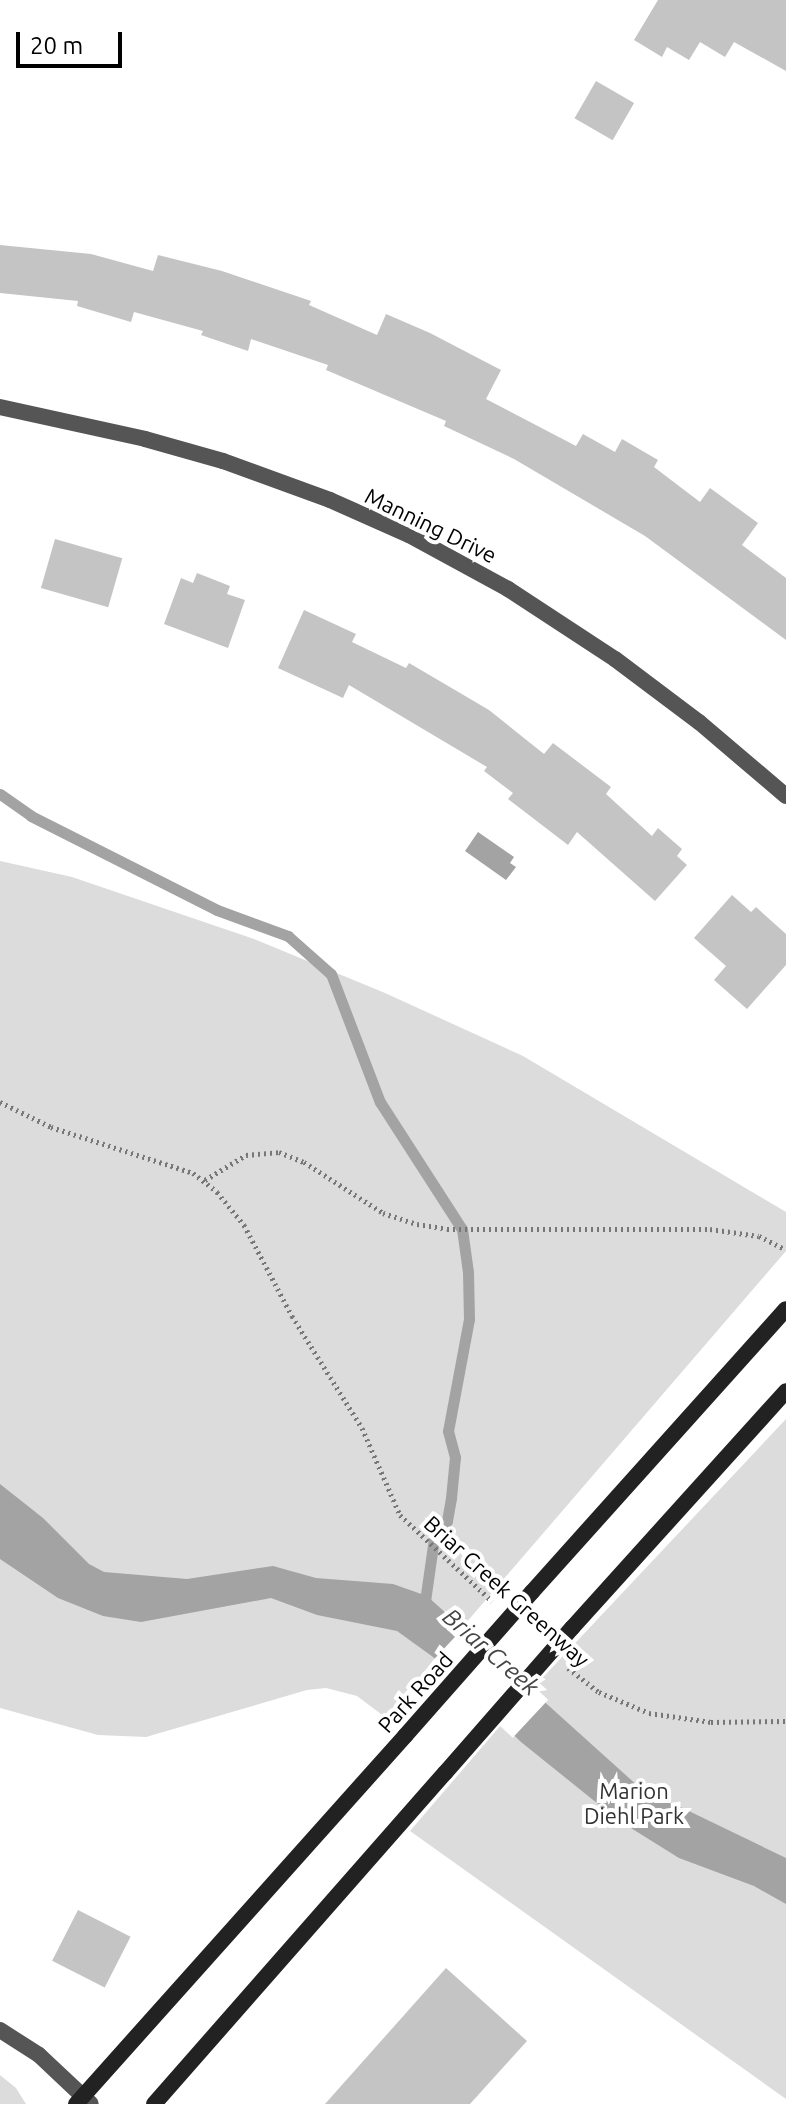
<!DOCTYPE html>
<style>
body{margin:0}
#map{position:relative;width:786px;height:2104px;overflow:hidden;background:#fff;font-family:Ubuntu,sans-serif}
div>[style]{position:absolute}
[style*='--x']{left:calc(var(--x)*1px);top:calc(var(--y)*1px);width:calc(var(--w)*1px);rotate:calc(var(--a)*1deg)}
.green>*{inset:0;background:#dcdcdc}
.water>*{inset:0;background:#a3a3a3}
.pier>*{inset:0;background:#fff;transform-origin:0 0}
.stream>*{height:11px;margin:-5.5px;padding:0 5.5px;transform-origin:5.5px;border-radius:5.5px;background:#a3a3a3}
.building>*{inset:0;background:#c4c4c4;transform-origin:0 0}
.path>*{height:5px;margin-top:-2.5px;transform-origin:0;background:repeating-linear-gradient(90deg,#777 0 2px,transparent 0 6px)}
.minor>*{height:16px;margin:-8px;padding:0 8px;transform-origin:8px;border-radius:8px;background:#555}
.tertiary>*{height:16px;margin:-8px;padding:0 8px;transform-origin:8px;border-radius:8px;background:#555}
.secondary>*{height:16px;margin:-8px;padding:0 8px;transform-origin:8px;border-radius:8px;background:#222}
.secondary-bridge>*{height:16px;margin:-8px;padding:0 8px;transform-origin:8px;border-radius:8px;background:#222}
span{translate:-50% -50%;white-space:nowrap;text-align:center;line-height:1.15;-webkit-text-stroke:8px #fff;paint-order:stroke}
.street-label{font-size:22px;color:#000}
.park-label{font-size:22px;color:#333}
.water-label{font-size:24px;color:#444;font-style:italic}
.scale{position:absolute;left:16px;top:32px;width:106px;height:36px;box-sizing:border-box;border:4px solid #000;border-top:0;padding-left:10px;font-size:24px;line-height:28px;white-space:nowrap;color:#000;-webkit-text-stroke:6px #fff;paint-order:stroke}
</style>
<div id="map">
<div class="green">
<i style="clip-path:polygon(0 861px,72px 877px,254px 939px,385px 993px,523px 1056px,786px 1212px,786px 1251px,385px 1717px,357px 1696px,326px 1688px,307px 1690px,146px 1737px,98px 1735px,0 1708px)"></i>
<i style="clip-path:polygon(786px 1419px,786px 2099px,410px 1831px,531px 1690px)"></i>
<i style="clip-path:polygon(0 2075px,16px 2088px,26px 2104px,0 2104px)"></i>
</div>
<div class="water">
<i style="clip-path:polygon(478px 832px,514px 857px,510px 863px,516px 867px,506px 880px,465px 851px)"></i>
<i style="clip-path:polygon(0 1484px,43px 1518px,89px 1564px,104px 1572px,187px 1579px,273px 1566px,316px 1578px,393px 1584px,427px 1596px,639px 1787px,786px 1858px,786px 1904px,754px 1886px,679px 1858px,618px 1820px,521px 1742px,433px 1657px,397px 1631px,317px 1615px,271px 1598px,141px 1622px,103px 1616px,58px 1598px,0 1559px)"></i>
</div>
<div class="pier">
<i style="left:467px;top:1624px;width:111px;height:52px;rotate:43deg"></i>
</div>
<div class="stream">
<i style="--x:0;--y:794;--w:38;--a:35"></i>
<i style="--x:31;--y:816;--w:208;--a:26.8"></i>
<i style="--x:217;--y:910;--w:76;--a:20.1"></i>
<i style="--x:288;--y:936;--w:57;--a:41.5"></i>
<i style="--x:331;--y:974;--w:137;--a:69.1"></i>
<i style="--x:380;--y:1102;--w:151;--a:57.2"></i>
<i style="--x:462;--y:1229;--w:43;--a:82.1"></i>
<i style="--x:468;--y:1272;--w:47;--a:88.8"></i>
<i style="--x:469;--y:1319;--w:114;--a:100.6"></i>
<i style="--x:448;--y:1431;--w:27;--a:75"></i>
<i style="--x:455;--y:1457;--w:41;--a:95.6"></i>
<i style="--x:451;--y:1498;--w:23;--a:100"></i>
<i style="--x:447;--y:1521;--w:21;--a:127"></i>
<i style="--x:434;--y:1538;--w:71;--a:98.1"></i>
</div>
<div class="building">
<i style="clip-path:polygon(658px 0,786px 0,786px 71px,734px 42px,725px 57px,700px 42px,689px 60px,667px 47px,662px 57px,634px 40px)"></i>
<i style="left:596px;top:81px;width:44px;height:43px;rotate:30deg"></i>
<i style="clip-path:polygon(0 245px,91px 254px,153px 271px,158px 255px,222px 271px,311px 301px,309px 305px,377px 335px,386px 314px,430px 333px,501px 370px,486px 399px,576px 446px,583px 434px,615px 452px,622px 439px,658px 460px,654px 467px,700px 502px,710px 488px,758px 523px,742px 545px,786px 578px,786px 640px,645px 536px,514px 459px,444px 426px,446px 421px,326px 370px,328px 365px,251px 339px,248px 351px,201px 335px,203px 331px,134px 312px,131px 322px,77px 306px,78px 301px,0 293px)"></i>
<i style="left:55px;top:539px;width:70px;height:51px;rotate:16deg"></i>
<i style="clip-path:polygon(197px 573px,230px 586px,227px 594px,245px 600px,228px 648px,164px 624px,181px 578px,193px 583px)"></i>
<i style="clip-path:polygon(304px 610px,356px 634px,352px 642px,406px 668px,409px 663px,489px 710px,544px 754px,553px 743px,611px 787px,606px 794px,652px 836px,658px 828px,682px 849px,677px 856px,687px 865px,655px 901px,577px 832px,568px 845px,508px 799px,513px 793px,484px 771px,487px 767px,349px 685px,343px 698px,278px 668px)"></i>
<i style="clip-path:polygon(732px 895px,751px 912px,756px 907px,786px 934px,786px 965px,747px 1009px,714px 980px,726px 966px,694px 938px)"></i>
<i style="left:78px;top:1910px;width:59px;height:57px;rotate:27deg"></i>
<i style="clip-path:polygon(446px 1968px,527px 2041px,470px 2104px,325px 2104px)"></i>
</div>
<div class="path">
<i style="--x:0;--y:1102;--w:57;--a:26.1"></i>
<i style="--x:51;--y:1127;--w:149;--a:17.9"></i>
<i style="--x:193;--y:1173;--w:31;--a:38"></i>
<i style="--x:217;--y:1192;--w:43;--a:50.7"></i>
<i style="--x:244;--y:1225;--w:103;--a:62.2"></i>
<i style="--x:292;--y:1316;--w:132;--a:58"></i>
<i style="--x:362;--y:1428;--w:95;--a:66.4"></i>
<i style="--x:400;--y:1515;--w:126;--a:43.1"></i>
<i style="--x:205;--y:1180;--w:48;--a:-31.4"></i>
<i style="--x:246;--y:1155;--w:33;--a:-5"></i>
<i style="--x:279;--y:1152;--w:27;--a:22"></i>
<i style="--x:304;--y:1162;--w:94;--a:32.8"></i>
<i style="--x:383;--y:1213;--w:36;--a:18"></i>
<i style="--x:417;--y:1224;--w:30;--a:9"></i>
<i style="--x:447;--y:1229;--w:263;--a:0"></i>
<i style="--x:710;--y:1229;--w:49;--a:8.1"></i>
<i style="--x:759;--y:1236;--w:30;--a:27"></i>
<i style="--x:568;--y:1668;--w:39;--a:38"></i>
<i style="--x:599;--y:1692;--w:54;--a:22.8"></i>
<i style="--x:649;--y:1713;--w:63;--a:8.3"></i>
<i style="--x:711;--y:1722;--w:75;--a:-0.8"></i>
</div>
<div class="minor">
<i style="--x:0;--y:407;--w:148;--a:12.4"></i>
<i style="--x:145;--y:439;--w:81;--a:15.8"></i>
<i style="--x:223;--y:461;--w:114;--a:20"></i>
<i style="--x:330;--y:500;--w:86;--a:23.9"></i>
<i style="--x:409;--y:535;--w:113;--a:28.6"></i>
<i style="--x:508;--y:589;--w:128;--a:33.2"></i>
<i style="--x:615;--y:659;--w:105;--a:36.9"></i>
<i style="--x:699;--y:722;--w:114;--a:40.4"></i>
</div>
<div class="tertiary">
<i style="--x:0;--y:2030;--w:46;--a:32.7"></i>
<i style="--x:39;--y:2055;--w:71;--a:43.3"></i>
</div>
<div class="secondary">
<i style="--x:532;--y:1592;--w:380;--a:-48.1"></i>
<i style="--x:572;--y:1628;--w:319;--a:-47.9"></i>
<i style="--x:76;--y:2104;--w:494;--a:-48.2"></i>
<i style="--x:154;--y:2104;--w:441;--a:-48.7"></i>
</div>
<div class="secondary-bridge">
<i style="--x:405;--y:1736;--w:192;--a:-48.6"></i>
<i style="--x:445;--y:1773;--w:193;--a:-48.8"></i>
</div>
<div class="street-label">
<span style="left:431px;top:525px;rotate:26deg">Manning Drive</span>
<span style="left:507px;top:1591px;rotate:42deg">Briar Creek Greenway</span>
<span style="left:415px;top:1692px;rotate:-48deg">Park Road</span>
</div>
<div class="park-label">
<span style="left:634px;top:1803px">Marion<br>Diehl Park</span>
</div>
<div class="water-label">
<span style="left:491px;top:1652px;rotate:41deg">Briar Creek</span>
</div>
<div class="scale">20 m</div>
</div>
